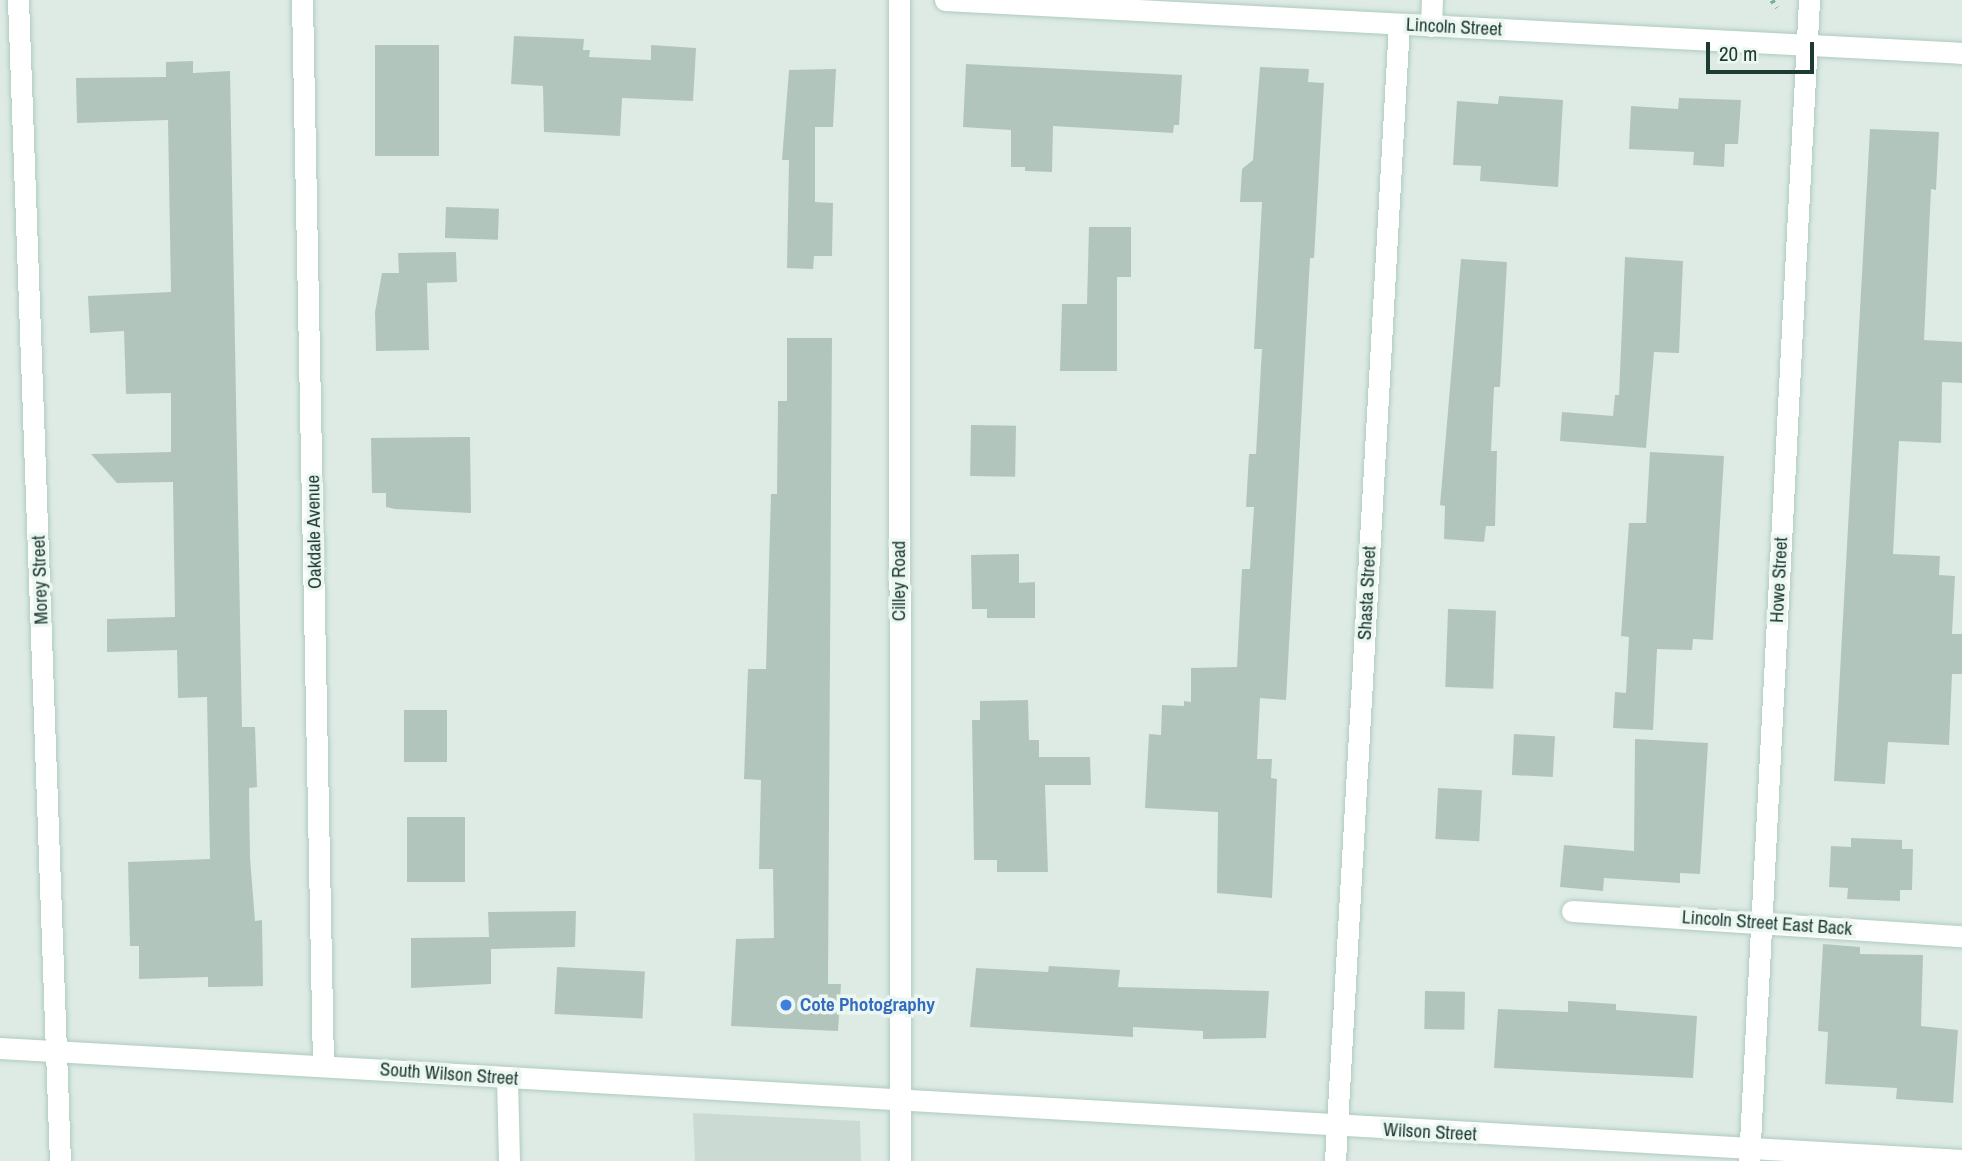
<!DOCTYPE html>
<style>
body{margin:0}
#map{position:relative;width:1962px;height:1161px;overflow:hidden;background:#ddebe4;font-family:"Archivo Narrow",sans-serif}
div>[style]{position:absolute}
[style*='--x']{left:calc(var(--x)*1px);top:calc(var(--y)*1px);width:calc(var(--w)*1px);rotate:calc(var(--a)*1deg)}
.built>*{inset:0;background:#cbdad3}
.building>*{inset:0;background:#b2c5bd;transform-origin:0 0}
.path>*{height:4.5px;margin-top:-2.25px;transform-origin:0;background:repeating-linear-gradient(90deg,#7ab19e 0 3.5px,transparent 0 8.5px)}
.roads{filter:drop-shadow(0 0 2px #afcbc0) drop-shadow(0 0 2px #afcbc0)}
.lane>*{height:21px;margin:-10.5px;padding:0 10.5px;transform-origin:10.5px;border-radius:10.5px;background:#fff}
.street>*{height:21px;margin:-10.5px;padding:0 10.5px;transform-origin:10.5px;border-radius:10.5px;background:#fff}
.secondary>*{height:21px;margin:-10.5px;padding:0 10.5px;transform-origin:10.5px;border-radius:10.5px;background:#fff}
.dots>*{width:19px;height:19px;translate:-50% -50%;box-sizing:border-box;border:4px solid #edf7f2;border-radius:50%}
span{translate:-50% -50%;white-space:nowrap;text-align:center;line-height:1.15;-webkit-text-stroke:7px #edf7f2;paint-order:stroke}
.street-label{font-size:19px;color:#1d3b32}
.shop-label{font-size:19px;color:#366cbe;font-weight:700}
.left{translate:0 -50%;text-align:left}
.scale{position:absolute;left:1706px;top:42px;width:108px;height:32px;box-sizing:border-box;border:4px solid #1d3b32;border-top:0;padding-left:9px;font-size:21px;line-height:24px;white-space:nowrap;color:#1d3b32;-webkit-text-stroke:5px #edf7f2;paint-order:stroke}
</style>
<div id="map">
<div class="built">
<i style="clip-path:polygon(693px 1113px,860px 1121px,861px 1161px,695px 1161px)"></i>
</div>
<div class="building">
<i style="clip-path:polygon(514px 36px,584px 39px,583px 50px,590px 50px,589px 57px,651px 60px,651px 45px,696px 48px,693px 101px,622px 98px,620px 136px,544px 132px,543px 86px,511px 84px)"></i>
<i style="left:439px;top:45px;width:111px;height:64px;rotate:90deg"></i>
<i style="clip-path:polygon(193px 61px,193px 73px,230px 71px,242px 727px,255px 727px,257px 787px,249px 788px,250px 858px,255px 921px,262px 920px,263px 986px,208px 987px,208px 977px,139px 979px,139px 946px,130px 946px,128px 862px,210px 859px,207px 697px,178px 698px,177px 650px,107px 652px,107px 619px,175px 617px,173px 482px,117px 483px,91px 454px,171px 452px,171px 393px,126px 394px,124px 331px,90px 333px,88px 296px,171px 292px,168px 120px,77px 123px,76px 78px,166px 77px,166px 62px)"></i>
<i style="clip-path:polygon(966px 64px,1182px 75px,1179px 125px,1174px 125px,1173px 133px,1053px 126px,1052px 172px,1025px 171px,1025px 167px,1011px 167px,1011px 130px,963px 127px)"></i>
<i style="clip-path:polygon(1260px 67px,1309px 69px,1308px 82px,1324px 83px,1314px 258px,1310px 258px,1286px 700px,1260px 698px,1257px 759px,1272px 759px,1271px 778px,1277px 779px,1272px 898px,1217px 893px,1218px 812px,1145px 808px,1149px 734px,1161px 735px,1162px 705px,1184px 706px,1184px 701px,1191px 702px,1191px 668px,1237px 667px,1242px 569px,1250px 569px,1254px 507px,1246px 507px,1249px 454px,1256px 454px,1262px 349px,1254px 349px,1262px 202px,1240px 202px,1242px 169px,1253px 160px)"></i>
<i style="clip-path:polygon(836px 69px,833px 127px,815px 127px,815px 202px,833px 203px,832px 256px,814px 256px,813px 269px,787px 268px,789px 160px,782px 160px,789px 70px)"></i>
<i style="clip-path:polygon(1499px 96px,1563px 100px,1558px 187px,1480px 181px,1481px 166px,1453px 165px,1457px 101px,1498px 104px)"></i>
<i style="clip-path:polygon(1679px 98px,1741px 100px,1738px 144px,1725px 144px,1724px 167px,1693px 165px,1694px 152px,1629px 149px,1631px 106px,1678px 109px)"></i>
<i style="clip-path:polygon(1870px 129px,1939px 132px,1936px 190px,1931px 189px,1924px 340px,1962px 342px,1962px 383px,1942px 382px,1941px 443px,1899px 441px,1893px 554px,1940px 556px,1939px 575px,1955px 576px,1952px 634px,1962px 634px,1962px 674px,1952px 674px,1949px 745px,1888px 742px,1885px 784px,1834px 781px)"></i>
<i style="left:446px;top:207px;width:53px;height:31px;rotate:2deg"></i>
<i style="clip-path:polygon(1089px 227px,1131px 227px,1131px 277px,1117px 277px,1117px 371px,1060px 371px,1062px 304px,1087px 304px)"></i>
<i style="clip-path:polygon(456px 252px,457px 282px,427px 283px,429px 350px,376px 351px,375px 312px,382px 273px,399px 273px,398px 253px)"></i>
<i style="clip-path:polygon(1625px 257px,1683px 261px,1679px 353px,1654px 352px,1646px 448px,1560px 441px,1562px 412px,1613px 416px,1615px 395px,1619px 395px)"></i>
<i style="clip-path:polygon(1461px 259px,1507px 262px,1500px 387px,1494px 387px,1491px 451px,1497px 451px,1495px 526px,1486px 526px,1484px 542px,1444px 539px,1445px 506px,1440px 505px)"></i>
<i style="clip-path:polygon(787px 338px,832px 338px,828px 984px,841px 984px,838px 1031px,731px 1026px,736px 939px,774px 938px,773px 869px,759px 869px,761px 780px,744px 779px,748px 669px,766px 669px,771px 494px,777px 494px,778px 401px,787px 401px)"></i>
<i style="left:971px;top:425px;width:45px;height:51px;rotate:1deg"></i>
<i style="clip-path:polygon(463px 437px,470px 437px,471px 513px,395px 509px,386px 507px,386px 493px,372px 493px,371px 438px)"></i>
<i style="clip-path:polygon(1650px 452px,1724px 456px,1713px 640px,1693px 639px,1692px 650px,1657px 649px,1653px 730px,1613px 728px,1615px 692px,1626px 693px,1629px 637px,1621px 636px,1629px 523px,1646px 523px)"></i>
<i style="clip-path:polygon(1019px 554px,1019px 583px,1035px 582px,1035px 618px,987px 618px,987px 609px,972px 609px,971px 555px)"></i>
<i style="left:1448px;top:609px;width:48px;height:78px;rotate:2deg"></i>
<i style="clip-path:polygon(1028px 700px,1029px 740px,1039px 740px,1039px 757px,1090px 757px,1091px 785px,1045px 785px,1048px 872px,997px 872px,997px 860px,974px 860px,972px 720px,980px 720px,980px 701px)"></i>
<i style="left:447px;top:710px;width:52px;height:43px;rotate:90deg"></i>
<i style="left:1514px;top:734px;width:41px;height:41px;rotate:3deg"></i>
<i style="clip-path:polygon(1635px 739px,1708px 743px,1700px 874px,1680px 873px,1680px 883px,1604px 878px,1603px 891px,1560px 887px,1564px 845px,1634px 851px)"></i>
<i style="left:1438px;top:788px;width:44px;height:51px;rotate:3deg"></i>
<i style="left:465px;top:817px;width:65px;height:58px;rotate:90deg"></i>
<i style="clip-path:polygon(1851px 838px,1902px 840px,1902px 849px,1913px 849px,1912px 890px,1900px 890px,1900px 901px,1847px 899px,1848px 888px,1829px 887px,1831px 846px,1851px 847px)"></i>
<i style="clip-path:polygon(576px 911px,575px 947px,491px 949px,491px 984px,411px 988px,411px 938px,489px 937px,488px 912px)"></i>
<i style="clip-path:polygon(1823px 944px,1860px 947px,1860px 954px,1923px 955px,1921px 1026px,1958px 1030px,1953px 1103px,1896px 1099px,1897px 1088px,1825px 1084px,1828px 1032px,1818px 1031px)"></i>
<i style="clip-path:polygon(1049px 966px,1120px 970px,1118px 987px,1269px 991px,1266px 1038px,1203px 1039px,1203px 1031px,1133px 1027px,1133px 1037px,970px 1027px,976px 968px,1048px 972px)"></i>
<i style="left:557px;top:967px;width:88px;height:47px;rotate:3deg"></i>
<i style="left:1425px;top:991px;width:40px;height:38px;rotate:1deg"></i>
<i style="clip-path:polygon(1568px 1001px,1616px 1004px,1616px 1010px,1697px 1016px,1693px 1078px,1494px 1068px,1498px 1009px,1568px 1012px)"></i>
</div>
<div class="path">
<i style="--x:1772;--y:0;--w:9;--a:54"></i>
</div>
<div class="roads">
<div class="lane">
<i style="--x:1572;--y:911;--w:391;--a:3.7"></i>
</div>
<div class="street">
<i style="--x:18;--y:0;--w:1162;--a:87.93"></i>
<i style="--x:302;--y:0;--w:1065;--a:88.87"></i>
<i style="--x:945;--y:0;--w:1018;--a:2.98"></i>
<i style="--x:1431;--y:26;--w:26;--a:-88"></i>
<i style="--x:0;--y:1048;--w:1965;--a:3.27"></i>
<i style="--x:507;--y:1078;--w:83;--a:88.6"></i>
<i style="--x:1335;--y:1161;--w:1139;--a:-86.78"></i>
<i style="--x:1749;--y:1161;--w:1163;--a:-87.04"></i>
</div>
<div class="secondary">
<i style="--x:899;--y:0;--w:1161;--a:89.95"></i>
</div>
</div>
<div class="dots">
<i style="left:786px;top:1005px;background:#3f7fe0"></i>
</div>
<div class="street-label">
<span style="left:1454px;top:27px;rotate:3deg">Lincoln Street</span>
<span style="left:314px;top:532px;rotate:-91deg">Oakdale Avenue</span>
<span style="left:40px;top:580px;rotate:-92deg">Morey Street</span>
<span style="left:1779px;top:580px;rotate:-87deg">Howe Street</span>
<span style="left:899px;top:581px;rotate:-90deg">Cilley Road</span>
<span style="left:1367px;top:593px;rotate:-87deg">Shasta Street</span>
<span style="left:1767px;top:923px;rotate:4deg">Lincoln Street East Back</span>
<span style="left:449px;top:1074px;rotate:4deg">South Wilson Street</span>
<span style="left:1430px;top:1132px;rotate:3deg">Wilson Street</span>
</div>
<div class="shop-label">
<span class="left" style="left:800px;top:1005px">Cote Photography</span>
</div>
<div class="scale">20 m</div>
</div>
